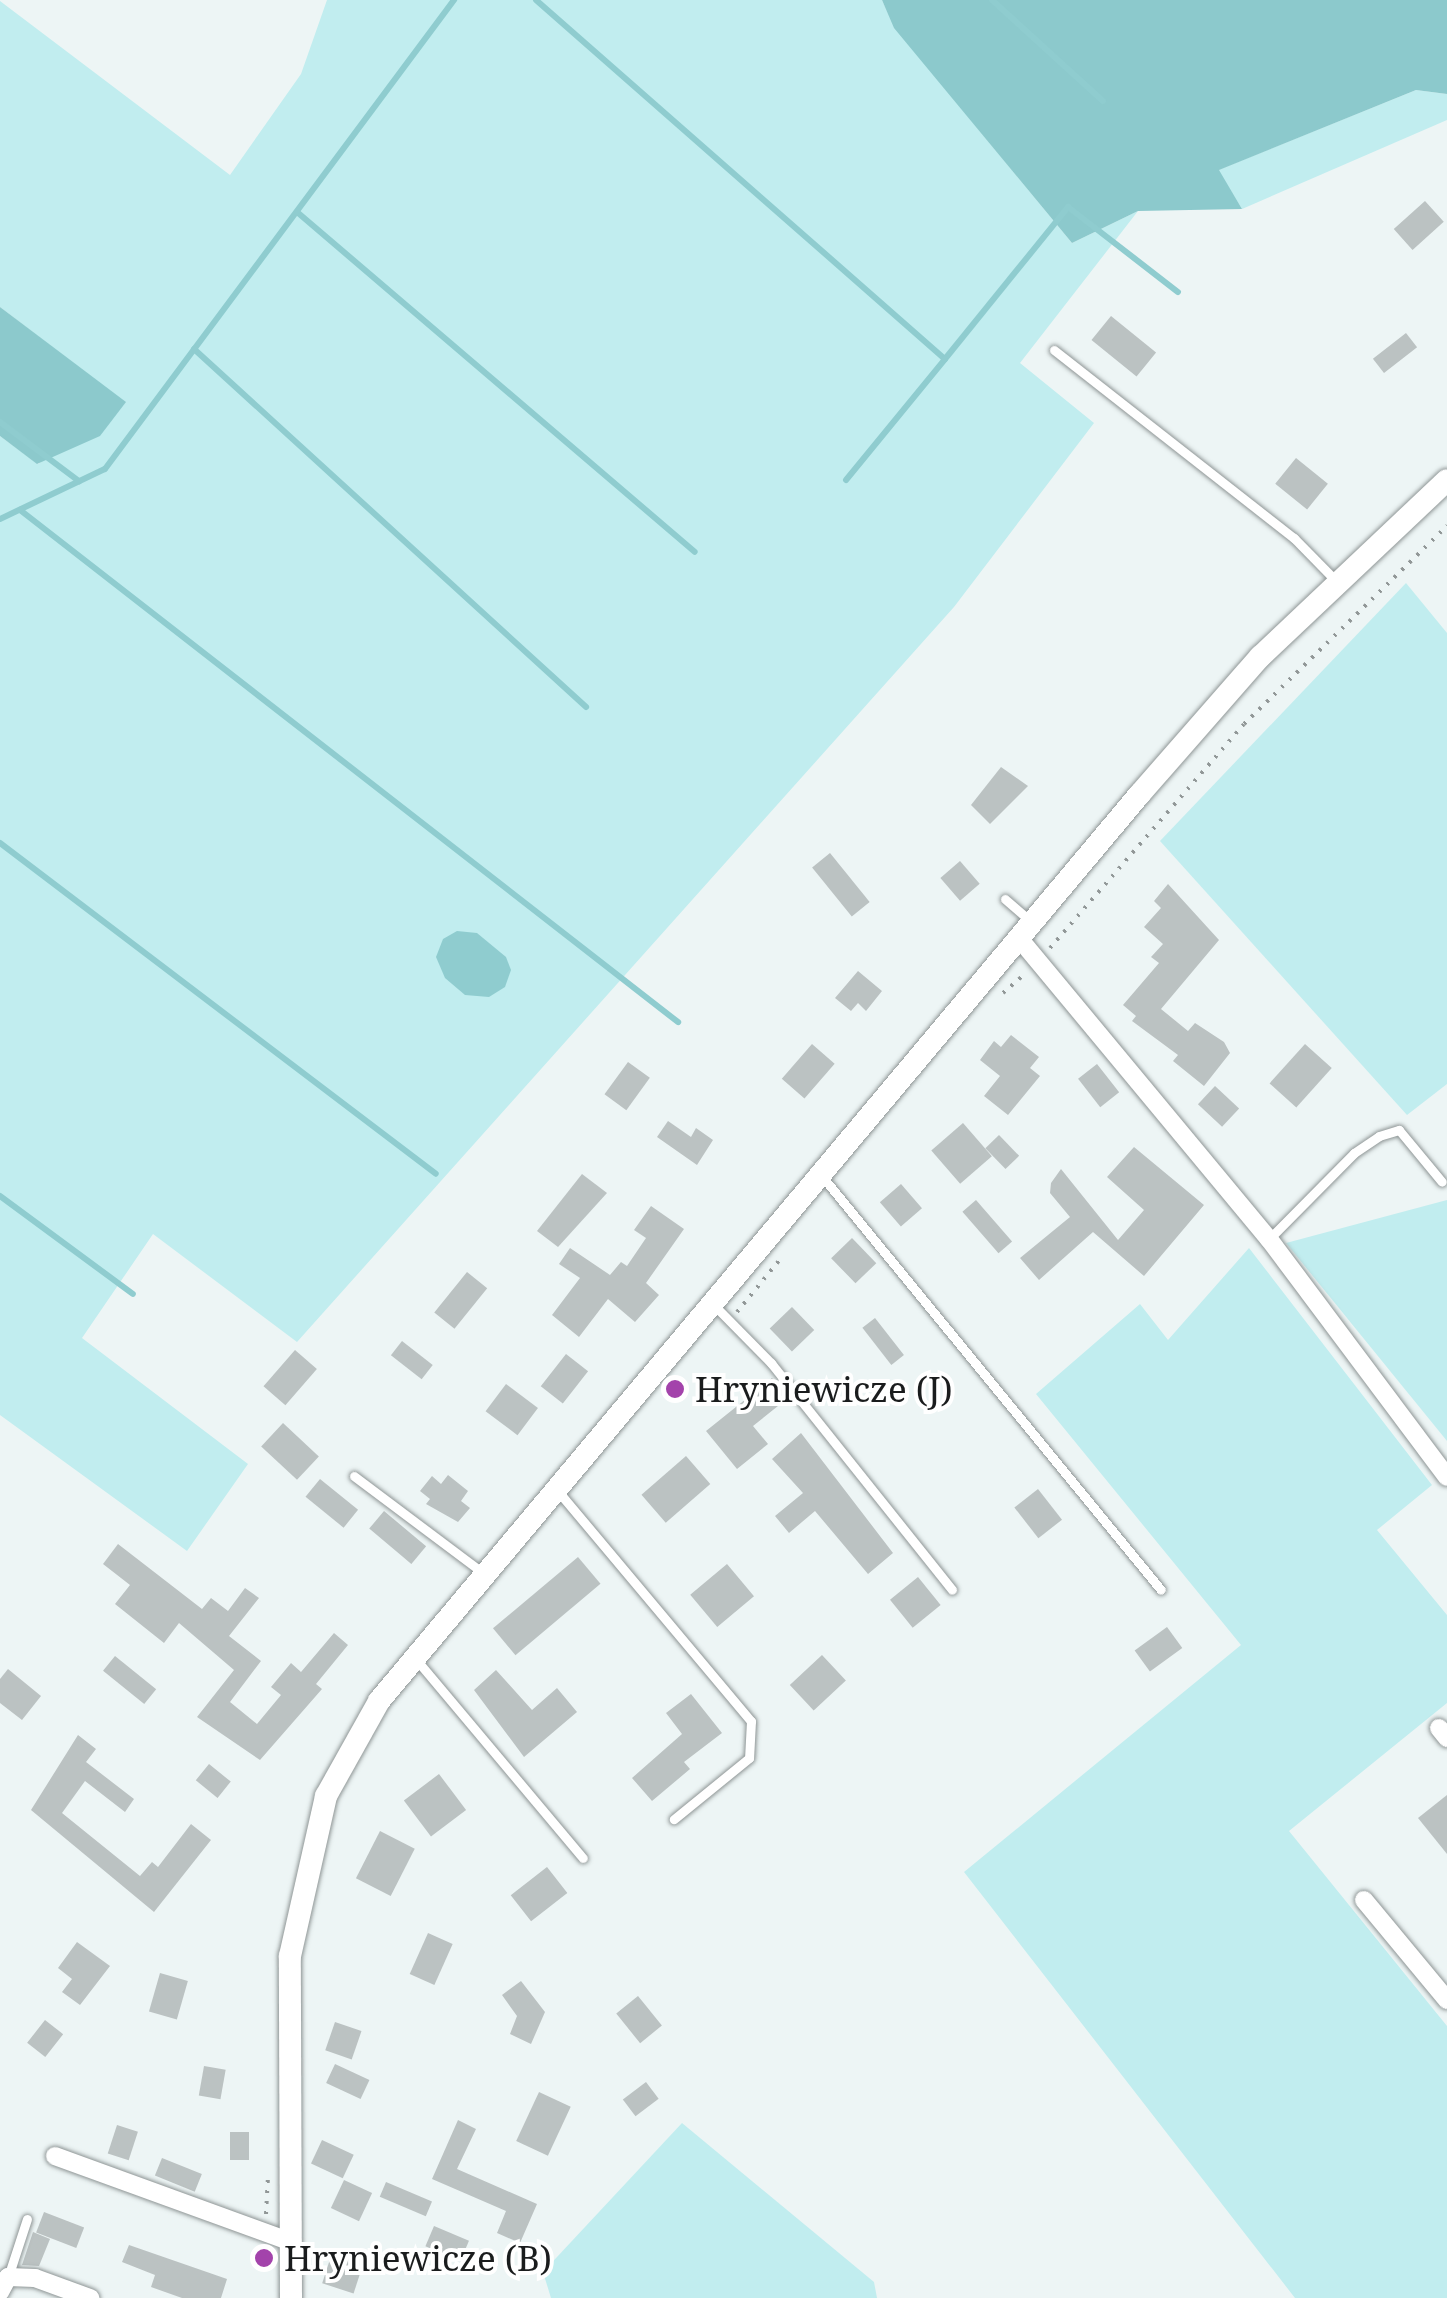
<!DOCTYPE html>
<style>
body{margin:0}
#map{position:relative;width:1447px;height:2298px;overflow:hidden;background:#edf5f5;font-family:"Noto Serif",serif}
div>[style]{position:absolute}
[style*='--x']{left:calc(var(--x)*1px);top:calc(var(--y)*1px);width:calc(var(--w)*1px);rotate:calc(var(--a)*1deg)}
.green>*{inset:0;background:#c1edef}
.forest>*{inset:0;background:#8cc9cc}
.water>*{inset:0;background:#8fcccf}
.stream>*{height:6px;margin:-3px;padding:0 3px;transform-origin:3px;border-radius:3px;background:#8fcccf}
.building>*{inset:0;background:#bbc2c2;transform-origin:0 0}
.path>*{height:4px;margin-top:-2px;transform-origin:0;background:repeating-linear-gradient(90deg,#919797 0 2.5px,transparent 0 10.5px)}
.roads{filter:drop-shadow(0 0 2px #8e9595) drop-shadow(0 0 2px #8e9595)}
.service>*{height:9px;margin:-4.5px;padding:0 4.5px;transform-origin:4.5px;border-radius:4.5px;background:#fff}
.minor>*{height:18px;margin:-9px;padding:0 9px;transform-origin:9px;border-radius:9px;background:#fff}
.tertiary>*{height:22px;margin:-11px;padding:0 11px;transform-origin:11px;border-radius:11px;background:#fff}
.dots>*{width:28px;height:28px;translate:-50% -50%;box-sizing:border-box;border:5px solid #fff;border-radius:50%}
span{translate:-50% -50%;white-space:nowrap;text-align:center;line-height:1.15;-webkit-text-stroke:8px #fff;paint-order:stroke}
.poi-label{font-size:35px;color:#1a1c1d}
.left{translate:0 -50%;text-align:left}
</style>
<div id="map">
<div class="green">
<i style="clip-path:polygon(327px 0,882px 0,895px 28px,1072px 243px,1138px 211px,1020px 363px,1094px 423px,954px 607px,297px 1342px,153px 1234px,82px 1338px,248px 1464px,187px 1551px,0 1415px,0 436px,38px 464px,125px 403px,0 307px,0 1px,230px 175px,301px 74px)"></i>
<i style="clip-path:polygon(1416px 90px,1447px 94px,1447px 120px,1242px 209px,1218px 170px)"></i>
<i style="clip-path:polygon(1406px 583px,1447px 633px,1447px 1084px,1407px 1115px,1160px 841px)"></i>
<i style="clip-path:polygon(1447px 1200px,1447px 1441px,1286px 1243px)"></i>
<i style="clip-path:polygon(1249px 1248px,1432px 1485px,1377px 1530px,1447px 1615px,1447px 1703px,1289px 1831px,1447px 2026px,1447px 2298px,1295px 2298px,964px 1872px,1241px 1645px,1036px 1394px,1140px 1304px,1168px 1340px)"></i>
<i style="clip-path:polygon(682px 2123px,874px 2282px,877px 2298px,551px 2298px,543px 2272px)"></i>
</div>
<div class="forest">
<i style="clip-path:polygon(882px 0,1447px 0,1447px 94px,1416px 90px,1219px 170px,1242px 209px,1138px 211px,1072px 243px,894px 28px)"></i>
<i style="clip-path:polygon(0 307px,126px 402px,100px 436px,37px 464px,0 436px)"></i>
</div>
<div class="water">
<i style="clip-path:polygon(457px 931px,477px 933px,506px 957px,511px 970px,505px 987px,489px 997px,465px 995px,445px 978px,436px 957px,443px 939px)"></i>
</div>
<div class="stream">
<i style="--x:536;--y:0;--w:544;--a:41.28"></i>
<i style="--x:945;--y:359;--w:196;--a:-51"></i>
<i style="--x:1068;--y:207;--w:139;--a:37.7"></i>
<i style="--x:992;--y:0;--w:150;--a:42.3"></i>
<i style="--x:297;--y:212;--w:523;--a:40.51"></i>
<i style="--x:194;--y:349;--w:531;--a:42.4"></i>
<i style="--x:0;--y:422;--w:99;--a:36.8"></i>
<i style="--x:846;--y:480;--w:156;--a:-50.7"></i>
<i style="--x:20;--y:510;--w:834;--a:37.89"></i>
<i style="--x:0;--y:519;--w:116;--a:-25.5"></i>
<i style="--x:105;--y:469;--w:585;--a:-53.35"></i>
<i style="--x:0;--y:843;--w:547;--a:37.2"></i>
<i style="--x:0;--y:1196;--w:165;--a:36.4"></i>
</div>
<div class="building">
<i style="left:1425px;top:201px;width:28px;height:42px;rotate:48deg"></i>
<i style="left:1111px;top:316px;width:58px;height:31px;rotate:39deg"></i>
<i style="left:1406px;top:333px;width:18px;height:42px;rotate:52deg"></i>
<i style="left:1296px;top:458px;width:41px;height:33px;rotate:39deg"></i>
<i style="clip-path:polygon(1001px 767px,1028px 786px,990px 824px,971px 805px)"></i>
<i style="left:830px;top:853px;width:63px;height:23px;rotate:51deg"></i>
<i style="left:960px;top:861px;width:30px;height:26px;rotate:49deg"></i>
<i style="clip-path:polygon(1168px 884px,1219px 940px,1161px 1009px,1188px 1031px,1195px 1023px,1224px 1042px,1230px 1053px,1204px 1086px,1173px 1061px,1178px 1055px,1132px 1021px,1136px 1016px,1123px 1005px,1159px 963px,1151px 957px,1163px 944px,1144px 927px,1161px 908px,1154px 901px)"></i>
<i style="clip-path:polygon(858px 971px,882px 991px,866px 1011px,858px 1003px,851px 1011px,835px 998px)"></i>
<i style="clip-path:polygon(1011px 1035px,1039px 1057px,1030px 1068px,1040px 1076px,1008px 1115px,984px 1096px,1000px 1076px,980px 1060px,994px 1041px,1001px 1047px)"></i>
<i style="left:812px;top:1044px;width:30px;height:46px;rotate:41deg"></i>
<i style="left:1305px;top:1044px;width:36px;height:53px;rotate:42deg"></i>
<i style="left:628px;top:1062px;width:27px;height:40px;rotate:36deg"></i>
<i style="left:1097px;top:1064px;width:36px;height:24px;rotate:52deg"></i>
<i style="left:1215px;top:1086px;width:33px;height:25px;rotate:43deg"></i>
<i style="clip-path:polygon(668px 1121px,691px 1137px,696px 1128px,713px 1140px,697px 1165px,657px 1137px)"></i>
<i style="left:963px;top:1123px;width:44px;height:42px;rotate:49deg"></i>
<i style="left:999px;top:1135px;width:29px;height:19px;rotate:46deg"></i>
<i style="clip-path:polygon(1134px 1147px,1204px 1205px,1144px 1276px,1093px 1232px,1039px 1280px,1020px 1258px,1070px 1217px,1050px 1193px,1051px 1183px,1061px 1169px,1118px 1240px,1144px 1210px,1107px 1177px)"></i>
<i style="clip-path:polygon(582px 1174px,607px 1193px,558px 1247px,537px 1231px)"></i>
<i style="left:901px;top:1184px;width:32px;height:28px;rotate:49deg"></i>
<i style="left:976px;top:1200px;width:55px;height:18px;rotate:49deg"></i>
<i style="clip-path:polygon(651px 1206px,684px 1229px,646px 1283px,659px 1295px,635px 1322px,608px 1299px,579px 1337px,552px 1315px,580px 1278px,559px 1264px,570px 1248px,610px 1275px,621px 1262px,627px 1266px,646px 1238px,634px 1230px)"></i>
<i style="left:852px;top:1238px;width:35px;height:29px;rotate:46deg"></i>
<i style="left:467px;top:1272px;width:26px;height:52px;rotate:39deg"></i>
<i style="left:792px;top:1307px;width:32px;height:31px;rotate:46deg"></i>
<i style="left:875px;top:1318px;width:47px;height:16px;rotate:52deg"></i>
<i style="left:402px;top:1341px;width:39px;height:18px;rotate:38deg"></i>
<i style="left:295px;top:1350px;width:29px;height:48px;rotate:41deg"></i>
<i style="left:566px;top:1354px;width:28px;height:41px;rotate:38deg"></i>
<i style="clip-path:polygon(772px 1378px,788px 1398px,753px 1426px,768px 1444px,737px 1469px,706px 1431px)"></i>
<i style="left:506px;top:1384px;width:40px;height:34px;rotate:37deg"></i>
<i style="left:283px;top:1423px;width:49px;height:32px;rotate:43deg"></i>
<i style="clip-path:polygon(801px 1433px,893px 1553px,868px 1574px,815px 1511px,789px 1533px,775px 1516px,803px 1493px,772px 1459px)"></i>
<i style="left:686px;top:1456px;width:37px;height:59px;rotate:49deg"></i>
<i style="clip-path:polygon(448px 1475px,468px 1491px,461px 1501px,470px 1508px,458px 1522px,426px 1504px,430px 1499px,420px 1491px,432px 1476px,441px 1484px)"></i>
<i style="left:320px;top:1479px;width:49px;height:23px;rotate:39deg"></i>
<i style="left:1038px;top:1489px;width:39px;height:30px;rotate:52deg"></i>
<i style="left:384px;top:1511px;width:55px;height:23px;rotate:40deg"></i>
<i style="clip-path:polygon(118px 1544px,202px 1609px,211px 1598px,228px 1611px,245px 1588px,259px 1598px,229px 1636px,261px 1661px,230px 1702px,257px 1724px,281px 1695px,271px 1687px,291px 1663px,301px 1672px,334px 1633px,348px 1645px,316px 1684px,322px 1689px,260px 1760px,197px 1717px,234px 1670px,179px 1623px,164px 1643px,115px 1604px,130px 1585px,103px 1564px)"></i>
<i style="left:578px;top:1557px;width:35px;height:111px;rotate:50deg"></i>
<i style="left:727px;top:1564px;width:42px;height:48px;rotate:50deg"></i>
<i style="left:918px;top:1577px;width:36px;height:36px;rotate:51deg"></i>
<i style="left:1167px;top:1627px;width:26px;height:40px;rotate:54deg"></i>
<i style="left:822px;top:1655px;width:35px;height:44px;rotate:47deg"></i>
<i style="left:115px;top:1656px;width:53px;height:19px;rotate:39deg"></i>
<i style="clip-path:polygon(8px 1669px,41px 1696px,22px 1720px,0 1703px,0 1679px)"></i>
<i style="clip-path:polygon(496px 1670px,532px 1710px,557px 1688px,577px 1712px,524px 1757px,474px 1690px)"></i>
<i style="clip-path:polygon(691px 1694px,722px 1733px,684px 1762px,690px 1769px,652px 1801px,632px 1778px,682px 1734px,666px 1713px)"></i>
<i style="clip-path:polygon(78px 1735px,96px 1749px,86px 1762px,134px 1799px,125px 1812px,85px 1781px,62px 1813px,140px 1876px,152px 1862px,158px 1867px,191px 1824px,211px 1840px,154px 1912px,31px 1810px)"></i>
<i style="left:209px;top:1764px;width:28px;height:21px;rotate:39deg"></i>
<i style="left:439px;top:1774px;width:45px;height:44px;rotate:53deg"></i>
<i style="clip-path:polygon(1447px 1795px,1447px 1854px,1418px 1818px)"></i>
<i style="left:380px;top:1831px;width:39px;height:53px;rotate:27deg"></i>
<i style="left:547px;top:1867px;width:33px;height:46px;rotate:52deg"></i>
<i style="left:428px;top:1933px;width:27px;height:45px;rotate:24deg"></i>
<i style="clip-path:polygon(77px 1942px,110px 1966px,80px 2005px,62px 1992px,72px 1979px,58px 1968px)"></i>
<i style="left:160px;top:1973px;width:29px;height:40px;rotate:16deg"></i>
<i style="clip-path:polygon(521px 1981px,545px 2012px,531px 2044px,510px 2034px,517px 2016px,502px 1995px)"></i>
<i style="left:638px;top:1996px;width:38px;height:28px;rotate:51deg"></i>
<i style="left:45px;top:2020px;width:23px;height:29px;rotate:38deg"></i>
<i style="left:335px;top:2022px;width:28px;height:30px;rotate:19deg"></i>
<i style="left:335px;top:2064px;width:38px;height:21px;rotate:25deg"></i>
<i style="left:204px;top:2066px;width:22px;height:30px;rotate:10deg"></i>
<i style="left:646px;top:2082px;width:21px;height:29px;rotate:53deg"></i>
<i style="left:539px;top:2092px;width:35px;height:54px;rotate:25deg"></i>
<i style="clip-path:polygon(458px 2120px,476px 2129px,457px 2169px,537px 2204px,520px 2243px,497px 2233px,506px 2211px,432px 2179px)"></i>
<i style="left:117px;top:2125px;width:22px;height:30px;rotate:18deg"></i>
<i style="left:230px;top:2132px;width:19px;height:28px"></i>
<i style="left:322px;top:2140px;width:35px;height:26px;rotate:25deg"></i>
<i style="left:162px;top:2158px;width:43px;height:19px;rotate:22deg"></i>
<i style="left:344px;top:2180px;width:31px;height:31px;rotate:25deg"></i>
<i style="left:386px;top:2182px;width:50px;height:16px;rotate:23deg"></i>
<i style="left:44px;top:2212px;width:43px;height:22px;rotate:21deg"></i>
<i style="left:434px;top:2226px;width:38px;height:22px;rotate:23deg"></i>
<i style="clip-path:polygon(33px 2232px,50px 2239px,39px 2266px,22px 2265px)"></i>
<i style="clip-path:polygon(129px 2245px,227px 2279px,221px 2298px,182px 2298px,151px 2287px,155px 2275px,122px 2262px)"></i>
<i style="left:333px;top:2250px;width:33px;height:35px;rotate:18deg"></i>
</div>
<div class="path">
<i style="--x:1050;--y:948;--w:296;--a:-49.1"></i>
<i style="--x:1244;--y:724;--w:284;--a:-44.3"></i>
<i style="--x:1003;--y:993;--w:30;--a:-41"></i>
<i style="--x:737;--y:1312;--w:71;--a:-50.7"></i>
<i style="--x:266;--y:2214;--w:35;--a:-87"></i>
</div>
<div class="roads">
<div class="service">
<i style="--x:1054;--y:350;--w:305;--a:38.1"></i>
<i style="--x:1294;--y:538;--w:63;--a:45.6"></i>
<i style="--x:1005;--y:899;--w:32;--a:41"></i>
<i style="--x:821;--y:1175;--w:536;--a:50.67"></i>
<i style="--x:1269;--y:1239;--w:121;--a:-45.3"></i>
<i style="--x:1354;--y:1153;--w:30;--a:-34"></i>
<i style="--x:1379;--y:1136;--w:21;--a:-17"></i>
<i style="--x:1399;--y:1130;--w:67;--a:50.4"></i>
<i style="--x:713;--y:1304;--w:83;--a:45.5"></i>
<i style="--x:771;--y:1363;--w:290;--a:51.4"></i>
<i style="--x:354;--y:1476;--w:160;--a:36.9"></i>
<i style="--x:557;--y:1490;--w:302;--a:50"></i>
<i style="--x:751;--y:1721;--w:37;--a:93"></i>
<i style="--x:749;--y:1758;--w:97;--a:140.9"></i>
<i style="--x:415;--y:1658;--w:261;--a:50"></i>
<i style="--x:8;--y:2277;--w:61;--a:-71.9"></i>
</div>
<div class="minor">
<i style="--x:1018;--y:937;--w:393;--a:50.3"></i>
<i style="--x:1269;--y:1239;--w:297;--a:53.2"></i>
<i style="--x:1439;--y:1728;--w:13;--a:51"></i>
<i style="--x:1364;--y:1900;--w:130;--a:50.3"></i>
<i style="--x:55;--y:2156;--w:248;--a:20"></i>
<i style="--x:0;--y:2292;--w:17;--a:-62"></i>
<i style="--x:8;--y:2277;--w:27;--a:2"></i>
<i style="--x:35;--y:2278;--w:59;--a:20"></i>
</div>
<div class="tertiary">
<i style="--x:291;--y:2298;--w:342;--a:-90.2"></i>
<i style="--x:290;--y:1956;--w:164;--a:-77.3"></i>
<i style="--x:326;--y:1796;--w:109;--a:-60.8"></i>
<i style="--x:379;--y:1701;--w:1183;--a:-50.01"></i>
<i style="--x:1139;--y:795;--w:184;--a:-48.8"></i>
<i style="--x:1260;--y:657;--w:257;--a:-43.4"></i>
</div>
</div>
<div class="dots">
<i style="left:675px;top:1389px;background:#a343ab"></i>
<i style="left:264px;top:2258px;background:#a343ab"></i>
</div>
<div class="poi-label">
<span class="left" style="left:695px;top:1389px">Hryniewicze (J)</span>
<span class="left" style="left:284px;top:2258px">Hryniewicze (B)</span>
</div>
</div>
